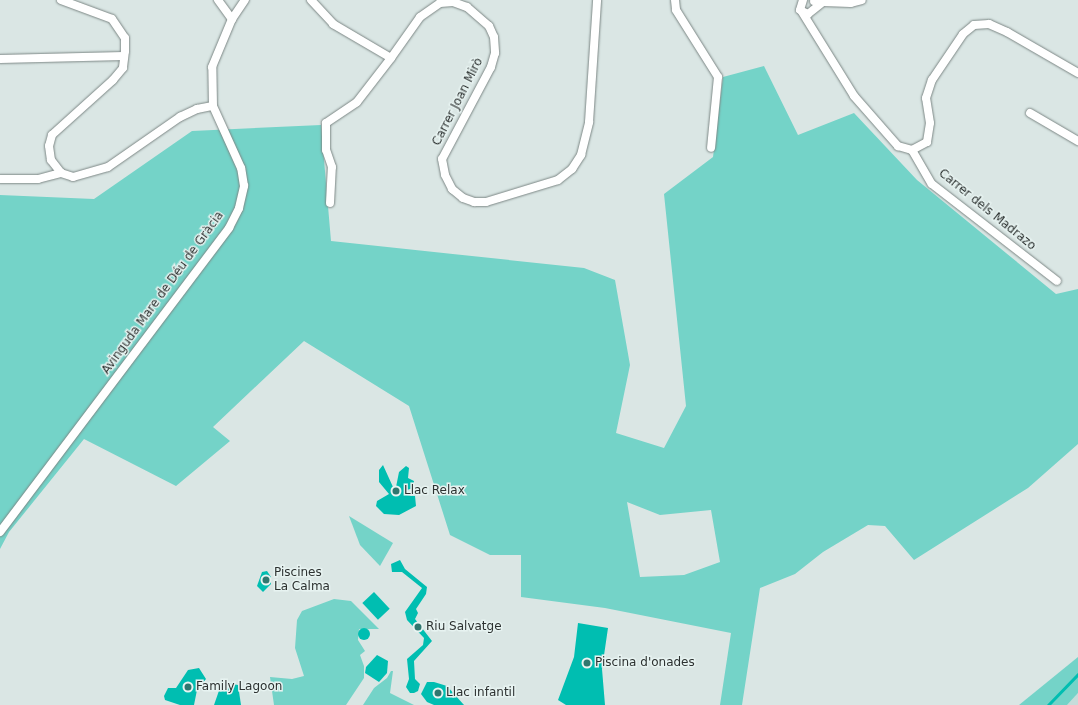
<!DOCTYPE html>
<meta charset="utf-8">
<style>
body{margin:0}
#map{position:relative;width:1078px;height:705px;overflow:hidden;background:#dae6e4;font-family:"DejaVu Sans",sans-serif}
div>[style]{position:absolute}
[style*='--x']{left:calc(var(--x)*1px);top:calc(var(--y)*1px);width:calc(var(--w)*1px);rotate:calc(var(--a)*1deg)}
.built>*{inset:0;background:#c7dcda}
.green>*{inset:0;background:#74d3c8}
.water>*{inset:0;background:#00beb1;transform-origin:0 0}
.round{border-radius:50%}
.stream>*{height:3px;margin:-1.5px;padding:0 1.5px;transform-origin:1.5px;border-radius:1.5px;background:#00beb1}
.roads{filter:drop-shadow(0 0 1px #7c8785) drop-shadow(0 0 1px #7c8785)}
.street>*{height:8px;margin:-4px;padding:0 4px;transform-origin:4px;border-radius:4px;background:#fff}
.dots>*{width:11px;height:11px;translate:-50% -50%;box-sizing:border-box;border:2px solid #e7f3f1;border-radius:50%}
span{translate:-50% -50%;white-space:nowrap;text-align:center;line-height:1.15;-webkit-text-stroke:3px #e7f3f1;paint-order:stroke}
.street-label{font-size:12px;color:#2c3130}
.poi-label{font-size:12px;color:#2c3130}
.left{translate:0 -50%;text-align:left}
</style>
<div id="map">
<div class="built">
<i style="clip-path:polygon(1078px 693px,1078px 705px,1067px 705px)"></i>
</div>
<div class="green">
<i style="clip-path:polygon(evenodd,764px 66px,798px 135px,854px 113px,917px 180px,1056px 294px,1078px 289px,1078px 444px,1028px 488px,914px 560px,885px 526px,868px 525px,823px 552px,795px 574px,760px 588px,742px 705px,720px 705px,731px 633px,605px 608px,521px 597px,521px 555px,490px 555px,450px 535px,409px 406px,304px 341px,213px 427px,230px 441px,176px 486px,84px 439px,9px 532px,0 549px,0 195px,94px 199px,192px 131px,321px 125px,331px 241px,584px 268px,615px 280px,630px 365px,616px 433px,664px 448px,686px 406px,664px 194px,713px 157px,723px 77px,764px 66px,627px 502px,660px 515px,711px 510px,720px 562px,684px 575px,640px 577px,627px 502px)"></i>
<i style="clip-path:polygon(349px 516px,393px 543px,380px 566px,360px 545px)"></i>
<i style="clip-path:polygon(334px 599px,351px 601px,379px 629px,359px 629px,358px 640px,365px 651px,360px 655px,364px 666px,364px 678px,346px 705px,274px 705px,270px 677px,292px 679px,304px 676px,295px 648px,297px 620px,302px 611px)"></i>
<i style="clip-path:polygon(1078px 657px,1078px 693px,1067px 705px,1019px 705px)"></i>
<i style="clip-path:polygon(391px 671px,393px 671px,390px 693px,414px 705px,363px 705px,374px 688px,387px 678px)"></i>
</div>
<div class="water">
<i style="clip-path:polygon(383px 465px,393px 487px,396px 487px,399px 472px,406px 466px,409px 468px,408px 478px,414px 481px,413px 488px,404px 491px,406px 495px,415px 496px,416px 506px,399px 515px,384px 514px,376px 506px,377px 501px,389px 494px,379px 482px,379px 470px)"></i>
<i style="clip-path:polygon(400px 560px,405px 569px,427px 587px,426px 594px,416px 609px,418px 613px,415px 619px,432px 641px,414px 661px,415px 679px,420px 684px,418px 691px,414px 693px,410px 693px,406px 687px,409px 679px,407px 659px,423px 645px,424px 638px,407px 620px,405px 612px,422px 588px,402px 572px,392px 572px,391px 564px)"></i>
<i style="clip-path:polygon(267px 571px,271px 577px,271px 584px,263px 592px,257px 586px,262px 572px)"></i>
<i style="left:374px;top:592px;width:23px;height:16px;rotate:47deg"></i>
<i style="clip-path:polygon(578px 623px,608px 628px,602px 669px,605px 705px,566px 705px,558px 700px,574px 657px)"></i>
<i class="round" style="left:358px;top:628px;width:12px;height:12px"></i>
<i style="clip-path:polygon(377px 655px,388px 661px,387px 673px,379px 682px,365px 673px,366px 667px)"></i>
<i style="clip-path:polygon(199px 668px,206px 679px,197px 690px,194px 705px,180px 705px,165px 700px,164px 696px,168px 688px,176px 688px,188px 670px)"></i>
<i style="clip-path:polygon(222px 682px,238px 685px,241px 705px,214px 705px)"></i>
<i style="clip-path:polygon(427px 682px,434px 682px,447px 686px,464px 705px,434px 705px,427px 702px,421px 694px)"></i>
</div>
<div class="stream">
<i style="--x:1048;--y:705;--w:43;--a:-45.9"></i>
</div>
<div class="roads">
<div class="street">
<i style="--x:61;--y:0;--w:54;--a:20.4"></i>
<i style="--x:112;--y:19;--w:23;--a:56"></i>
<i style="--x:125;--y:38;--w:13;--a:90"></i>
<i style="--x:125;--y:51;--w:17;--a:97"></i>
<i style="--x:123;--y:68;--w:16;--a:130"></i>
<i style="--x:113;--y:80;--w:82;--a:138"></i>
<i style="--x:52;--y:135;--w:11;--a:105"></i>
<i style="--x:49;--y:146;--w:14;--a:82"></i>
<i style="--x:51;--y:160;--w:16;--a:52"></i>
<i style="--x:61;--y:173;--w:13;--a:18"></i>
<i style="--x:73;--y:177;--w:36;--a:-16"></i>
<i style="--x:108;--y:167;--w:88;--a:-34.8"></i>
<i style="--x:180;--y:117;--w:19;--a:-25"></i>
<i style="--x:197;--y:109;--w:16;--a:-11"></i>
<i style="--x:218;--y:0;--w:24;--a:54"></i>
<i style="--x:311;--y:0;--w:33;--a:47"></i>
<i style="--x:333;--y:24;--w:67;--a:30.4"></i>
<i style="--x:391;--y:58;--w:50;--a:-54.7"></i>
<i style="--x:420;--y:17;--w:24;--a:-35"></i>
<i style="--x:440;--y:3;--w:13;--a:-4"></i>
<i style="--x:453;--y:2;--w:15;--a:20"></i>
<i style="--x:467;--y:7;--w:29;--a:41"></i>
<i style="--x:489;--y:26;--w:12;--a:66"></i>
<i style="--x:494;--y:37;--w:16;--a:86"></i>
<i style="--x:495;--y:53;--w:15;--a:106"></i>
<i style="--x:491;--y:67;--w:104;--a:118"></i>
<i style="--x:442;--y:159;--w:16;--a:79"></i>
<i style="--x:445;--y:175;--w:16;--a:63"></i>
<i style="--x:452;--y:189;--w:14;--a:39"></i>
<i style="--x:463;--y:198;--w:12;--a:20"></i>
<i style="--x:474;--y:202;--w:12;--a:0"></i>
<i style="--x:486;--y:202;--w:75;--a:-17"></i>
<i style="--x:558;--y:180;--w:18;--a:-38"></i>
<i style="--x:572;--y:169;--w:17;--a:-57"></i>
<i style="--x:581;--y:155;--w:34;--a:-76"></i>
<i style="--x:589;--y:122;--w:122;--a:-86.2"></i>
<i style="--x:675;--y:0;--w:10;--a:84"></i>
<i style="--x:676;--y:10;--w:79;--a:57.9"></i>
<i style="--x:718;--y:77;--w:71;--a:95.6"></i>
<i style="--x:803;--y:0;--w:10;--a:107"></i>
<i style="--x:800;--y:10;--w:9;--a:27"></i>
<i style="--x:808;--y:14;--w:19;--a:-39"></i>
<i style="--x:823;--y:2;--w:9;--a:-174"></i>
<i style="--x:823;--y:2;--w:28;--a:2"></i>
<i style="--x:851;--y:3;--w:11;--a:-15"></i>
<i style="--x:802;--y:12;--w:99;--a:58.2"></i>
<i style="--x:854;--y:96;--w:67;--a:48.7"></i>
<i style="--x:898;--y:146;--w:15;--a:16"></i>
<i style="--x:912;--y:150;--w:17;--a:-28"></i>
<i style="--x:927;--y:142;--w:19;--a:-81"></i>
<i style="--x:930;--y:123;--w:25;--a:-99"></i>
<i style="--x:926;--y:98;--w:19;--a:-72"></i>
<i style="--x:932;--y:80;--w:55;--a:-56"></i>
<i style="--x:963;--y:34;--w:14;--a:-39"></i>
<i style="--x:974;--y:25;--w:15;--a:-4"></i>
<i style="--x:989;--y:24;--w:20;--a:24"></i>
<i style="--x:1007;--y:32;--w:82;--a:30"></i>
<i style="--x:0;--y:59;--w:124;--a:-1.4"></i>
<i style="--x:1030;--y:113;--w:56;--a:30.3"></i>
<i style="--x:912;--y:150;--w:39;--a:60"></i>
<i style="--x:932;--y:184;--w:158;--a:37.8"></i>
<i style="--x:0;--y:179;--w:38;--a:0"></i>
<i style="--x:38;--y:179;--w:24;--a:-15"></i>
<i style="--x:330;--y:203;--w:36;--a:-87"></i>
<i style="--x:332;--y:167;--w:18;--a:-109"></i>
<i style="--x:326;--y:150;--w:27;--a:-90"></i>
<i style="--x:326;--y:123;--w:37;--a:-34"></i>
<i style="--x:357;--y:102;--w:56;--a:-52.3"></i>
<i style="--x:0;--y:532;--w:381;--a:-53"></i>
<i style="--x:229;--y:228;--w:22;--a:-63"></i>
<i style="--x:239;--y:208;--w:23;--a:-77"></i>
<i style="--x:244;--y:186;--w:18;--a:-99"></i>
<i style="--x:241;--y:168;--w:68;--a:-114.3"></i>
<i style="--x:213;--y:106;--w:39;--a:-91"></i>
<i style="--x:212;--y:67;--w:52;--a:-67.4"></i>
<i style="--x:232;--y:19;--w:23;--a:-56"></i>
</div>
</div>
<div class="dots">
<i style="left:396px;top:491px;background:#2f776f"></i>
<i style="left:266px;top:580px;background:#2f776f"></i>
<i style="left:418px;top:627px;background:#2f776f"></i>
<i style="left:587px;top:663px;background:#2f776f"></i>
<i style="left:188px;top:687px;background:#2f776f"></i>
<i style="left:438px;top:693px;background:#2f776f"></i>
</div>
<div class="street-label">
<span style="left:458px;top:102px;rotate:-63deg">Carrer Joan Mirò</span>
<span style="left:987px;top:210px;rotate:39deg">Carrer dels Madrazo</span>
<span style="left:163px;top:293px;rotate:-54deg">Avinguda Mare de Déu de Gràcia</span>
</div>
<div class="poi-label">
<span class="left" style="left:404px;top:491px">Llac Relax</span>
<span class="left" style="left:274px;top:580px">Piscines<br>La Calma</span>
<span class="left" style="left:426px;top:627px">Riu Salvatge</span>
<span class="left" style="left:595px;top:663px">Piscina d'onades</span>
<span class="left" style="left:196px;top:687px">Family Lagoon</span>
<span class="left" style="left:446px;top:693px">Llac infantil</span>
</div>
</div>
